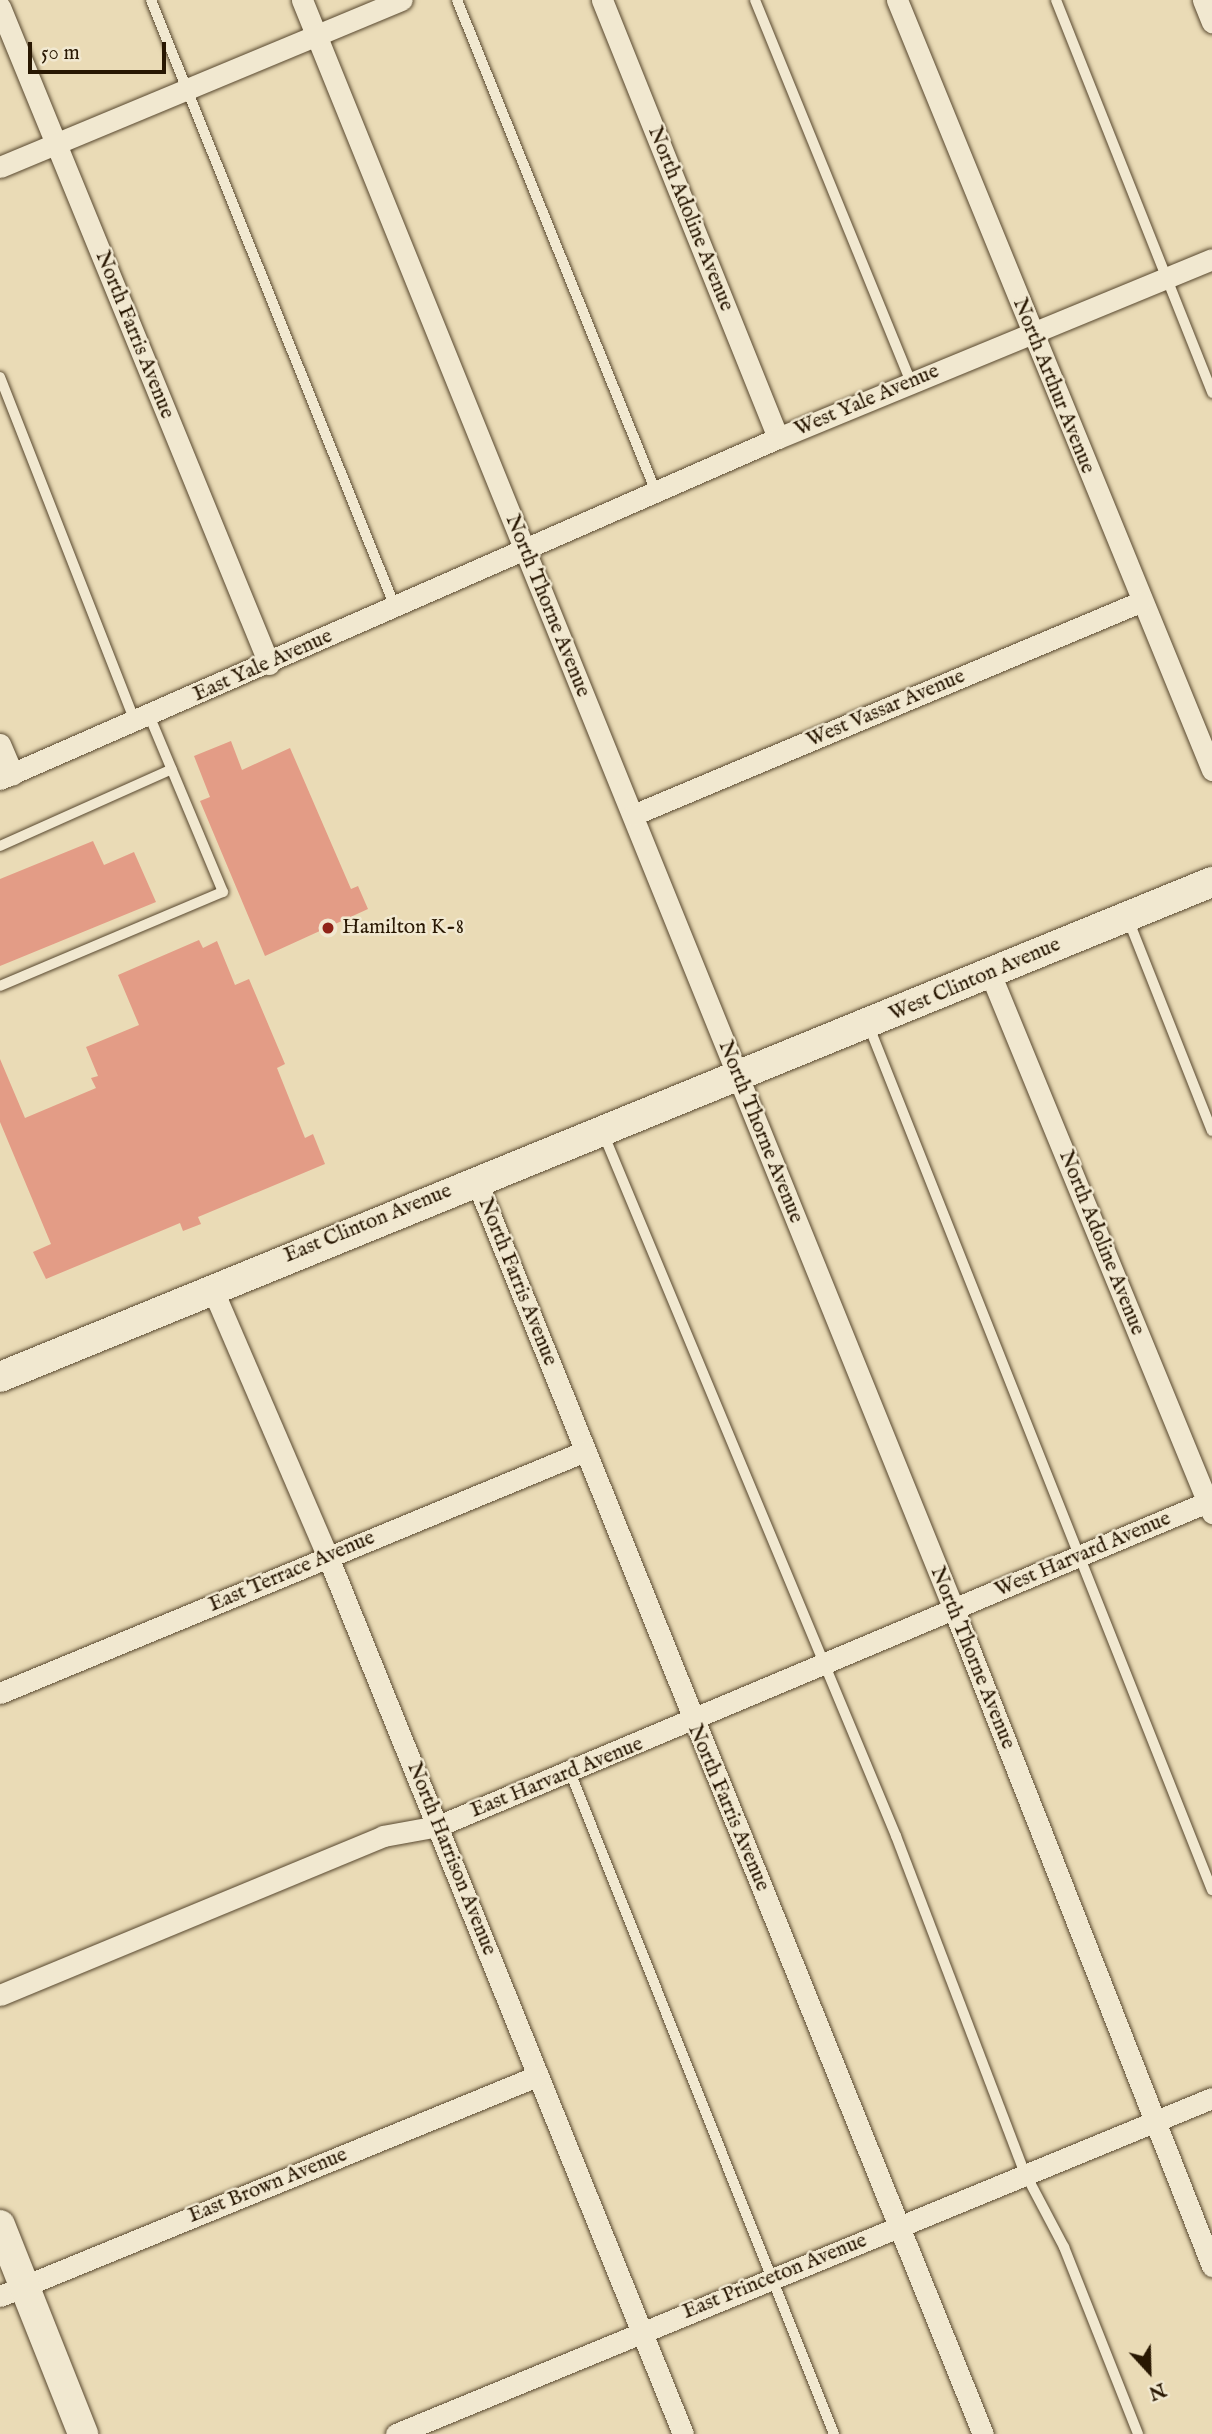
<!DOCTYPE html>
<style>
body{margin:0}
#map{position:relative;width:1212px;height:2434px;overflow:hidden;background:#eadbb6;font-family:"IM FELL English",serif}
div>[style]{position:absolute}
[style*='--x']{left:calc(var(--x)*1px);top:calc(var(--y)*1px);width:calc(var(--w)*1px);rotate:calc(var(--a)*1deg)}
.building>*{inset:0;background:#e39c86}
.roads{filter:drop-shadow(0 0 2px #58482f) drop-shadow(0 0 2px #58482f)}
.service>*{height:10px;margin:-5px;padding:0 5px;transform-origin:5px;border-radius:5px;background:#f1e8d0}
.minor>*{height:21px;margin:-10.5px;padding:0 10.5px;transform-origin:10.5px;border-radius:10.5px;background:#f1e8d0}
.secondary>*{height:30px;margin:-15px;padding:0 15px;transform-origin:15px;border-radius:15px;background:#f1e8d0}
.dots>*{width:19px;height:19px;translate:-50% -50%;box-sizing:border-box;border:4px solid #f1e8d0;border-radius:50%}
span{translate:-50% -50%;white-space:nowrap;text-align:center;line-height:1.15;-webkit-text-stroke:5px #f1e8d0;paint-order:stroke}
.street-label{font-size:21px;color:#281702}
.poi-label{font-size:21px;color:#281702}
.left{translate:0 -50%;text-align:left}
.north{position:absolute;left:1114px;top:2336px;width:70px;height:70px;-webkit-text-stroke:5px #f1e8d0;paint-order:stroke;rotate:158deg;font-size:19px;font-weight:700;line-height:28px;text-align:center;color:#281702}
.north::after{content:'';display:block;margin:auto;width:24px;height:32px;background:#281702;clip-path:polygon(50% 0,100% 100%,50% 72%,0 100%)}
.scale{position:absolute;left:28px;top:42px;width:138px;height:32px;box-sizing:border-box;border:4px solid #281702;border-top:0;padding-left:9px;font-size:21px;line-height:24px;white-space:nowrap;color:#281702;-webkit-text-stroke:5px #f1e8d0;paint-order:stroke}
</style>
<div id="map">
<div class="building">
<i style="clip-path:polygon(231px 741px,242px 770px,290px 748px,351px 889px,358px 886px,368px 909px,265px 956px,200px 801px,210px 797px,194px 756px)"></i>
<i style="clip-path:polygon(93px 841px,104px 865px,134px 852px,156px 902px,0 966px,0 879px)"></i>
<i style="clip-path:polygon(199px 940px,203px 948px,217px 941px,235px 985px,249px 979px,285px 1064px,277px 1068px,305px 1138px,313px 1134px,325px 1164px,198px 1217px,201px 1224px,183px 1231px,180px 1223px,46px 1279px,33px 1252px,51px 1244px,0 1122px,0 1059px,25px 1118px,96px 1088px,91px 1078px,98px 1076px,86px 1047px,139px 1025px,118px 975px)"></i>
</div>
<div class="roads">
<div class="service">
<i style="--x:151;--y:0;--w:654;--a:68.1"></i>
<i style="--x:457;--y:0;--w:531;--a:67.98"></i>
<i style="--x:755;--y:0;--w:413;--a:67.8"></i>
<i style="--x:1056;--y:0;--w:423;--a:68.3"></i>
<i style="--x:0;--y:377;--w:370;--a:68.6"></i>
<i style="--x:0;--y:846;--w:188;--a:-24.1"></i>
<i style="--x:1128;--y:919;--w:228;--a:68.4"></i>
<i style="--x:0;--y:986;--w:242;--a:-22.9"></i>
<i style="--x:223;--y:892;--w:192;--a:-112.7"></i>
<i style="--x:868;--y:1024;--w:932;--a:68.34"></i>
<i style="--x:603;--y:1133;--w:762;--a:67.37"></i>
<i style="--x:896;--y:1836;--w:361;--a:69.1"></i>
<i style="--x:1025;--y:2173;--w:84;--a:62.2"></i>
<i style="--x:1064;--y:2247;--w:201;--a:68.4"></i>
<i style="--x:570;--y:1772;--w:713;--a:68.26"></i>
</div>
<div class="minor">
<i style="--x:302;--y:0;--w:1737;--a:67.95"></i>
<i style="--x:954;--y:1610;--w:705;--a:68.53"></i>
<i style="--x:602;--y:0;--w:472;--a:68.1"></i>
<i style="--x:897;--y:0;--w:832;--a:67.75"></i>
<i style="--x:1203;--y:0;--w:24;--a:68"></i>
<i style="--x:0;--y:7;--w:710;--a:67.73"></i>
<i style="--x:0;--y:167;--w:435;--a:-22.6"></i>
<i style="--x:0;--y:744;--w:33;--a:67"></i>
<i style="--x:0;--y:779;--w:849;--a:-23.67"></i>
<i style="--x:778;--y:438;--w:469;--a:-22.4"></i>
<i style="--x:633;--y:815;--w:550;--a:-22.79"></i>
<i style="--x:990;--y:973;--w:584;--a:67.65"></i>
<i style="--x:476;--y:1180;--w:1353;--a:67.99"></i>
<i style="--x:212;--y:1288;--w:293;--a:66.7"></i>
<i style="--x:328;--y:1557;--w:946;--a:67.96"></i>
<i style="--x:0;--y:1693;--w:633;--a:-22.47"></i>
<i style="--x:0;--y:1995;--w:415;--a:-22.5"></i>
<i style="--x:383;--y:1836;--w:56;--a:-10.3"></i>
<i style="--x:438;--y:1826;--w:840;--a:-22.84"></i>
<i style="--x:0;--y:2296;--w:580;--a:-22.28"></i>
<i style="--x:396;--y:2434;--w:882;--a:-22.38"></i>
</div>
<div class="secondary">
<i style="--x:0;--y:1377;--w:1309;--a:-22.22"></i>
<i style="--x:0;--y:2225;--w:225;--a:68.3"></i>
</div>
</div>
<div class="dots">
<i style="left:328px;top:928px;background:#8f2418"></i>
</div>
<div class="street-label">
<span style="left:690px;top:219px;rotate:68deg">North Adoline Avenue</span>
<span style="left:134px;top:335px;rotate:68deg">North Farris Avenue</span>
<span style="left:1053px;top:386px;rotate:68deg">North Arthur Avenue</span>
<span style="left:867px;top:401px;rotate:-23deg">West Yale Avenue</span>
<span style="left:547px;top:606px;rotate:68deg">North Thorne Avenue</span>
<span style="left:263px;top:666px;rotate:-24deg">East Yale Avenue</span>
<span style="left:886px;top:709px;rotate:-23deg">West Vassar Avenue</span>
<span style="left:975px;top:980px;rotate:-23deg">West Clinton Avenue</span>
<span style="left:760px;top:1132px;rotate:68deg">North Thorne Avenue</span>
<span style="left:368px;top:1224px;rotate:-22deg">East Clinton Avenue</span>
<span style="left:1101px;top:1243px;rotate:68deg">North Adoline Avenue</span>
<span style="left:517px;top:1282px;rotate:68deg">North Farris Avenue</span>
<span style="left:1083px;top:1555px;rotate:-23deg">West Harvard Avenue</span>
<span style="left:292px;top:1572px;rotate:-23deg">East Terrace Avenue</span>
<span style="left:972px;top:1658px;rotate:68deg">North Thorne Avenue</span>
<span style="left:557px;top:1778px;rotate:-22deg">East Harvard Avenue</span>
<span style="left:728px;top:1808px;rotate:67deg">North Farris Avenue</span>
<span style="left:451px;top:1859px;rotate:68deg">North Harrison Avenue</span>
<span style="left:268px;top:2186px;rotate:-22deg">East Brown Avenue</span>
<span style="left:775px;top:2277px;rotate:-22deg">East Princeton Avenue</span>
</div>
<div class="poi-label">
<span class="left" style="left:342px;top:928px">Hamilton K-8</span>
</div>
<div class="north">N</div>
<div class="scale">50 m</div>
</div>
